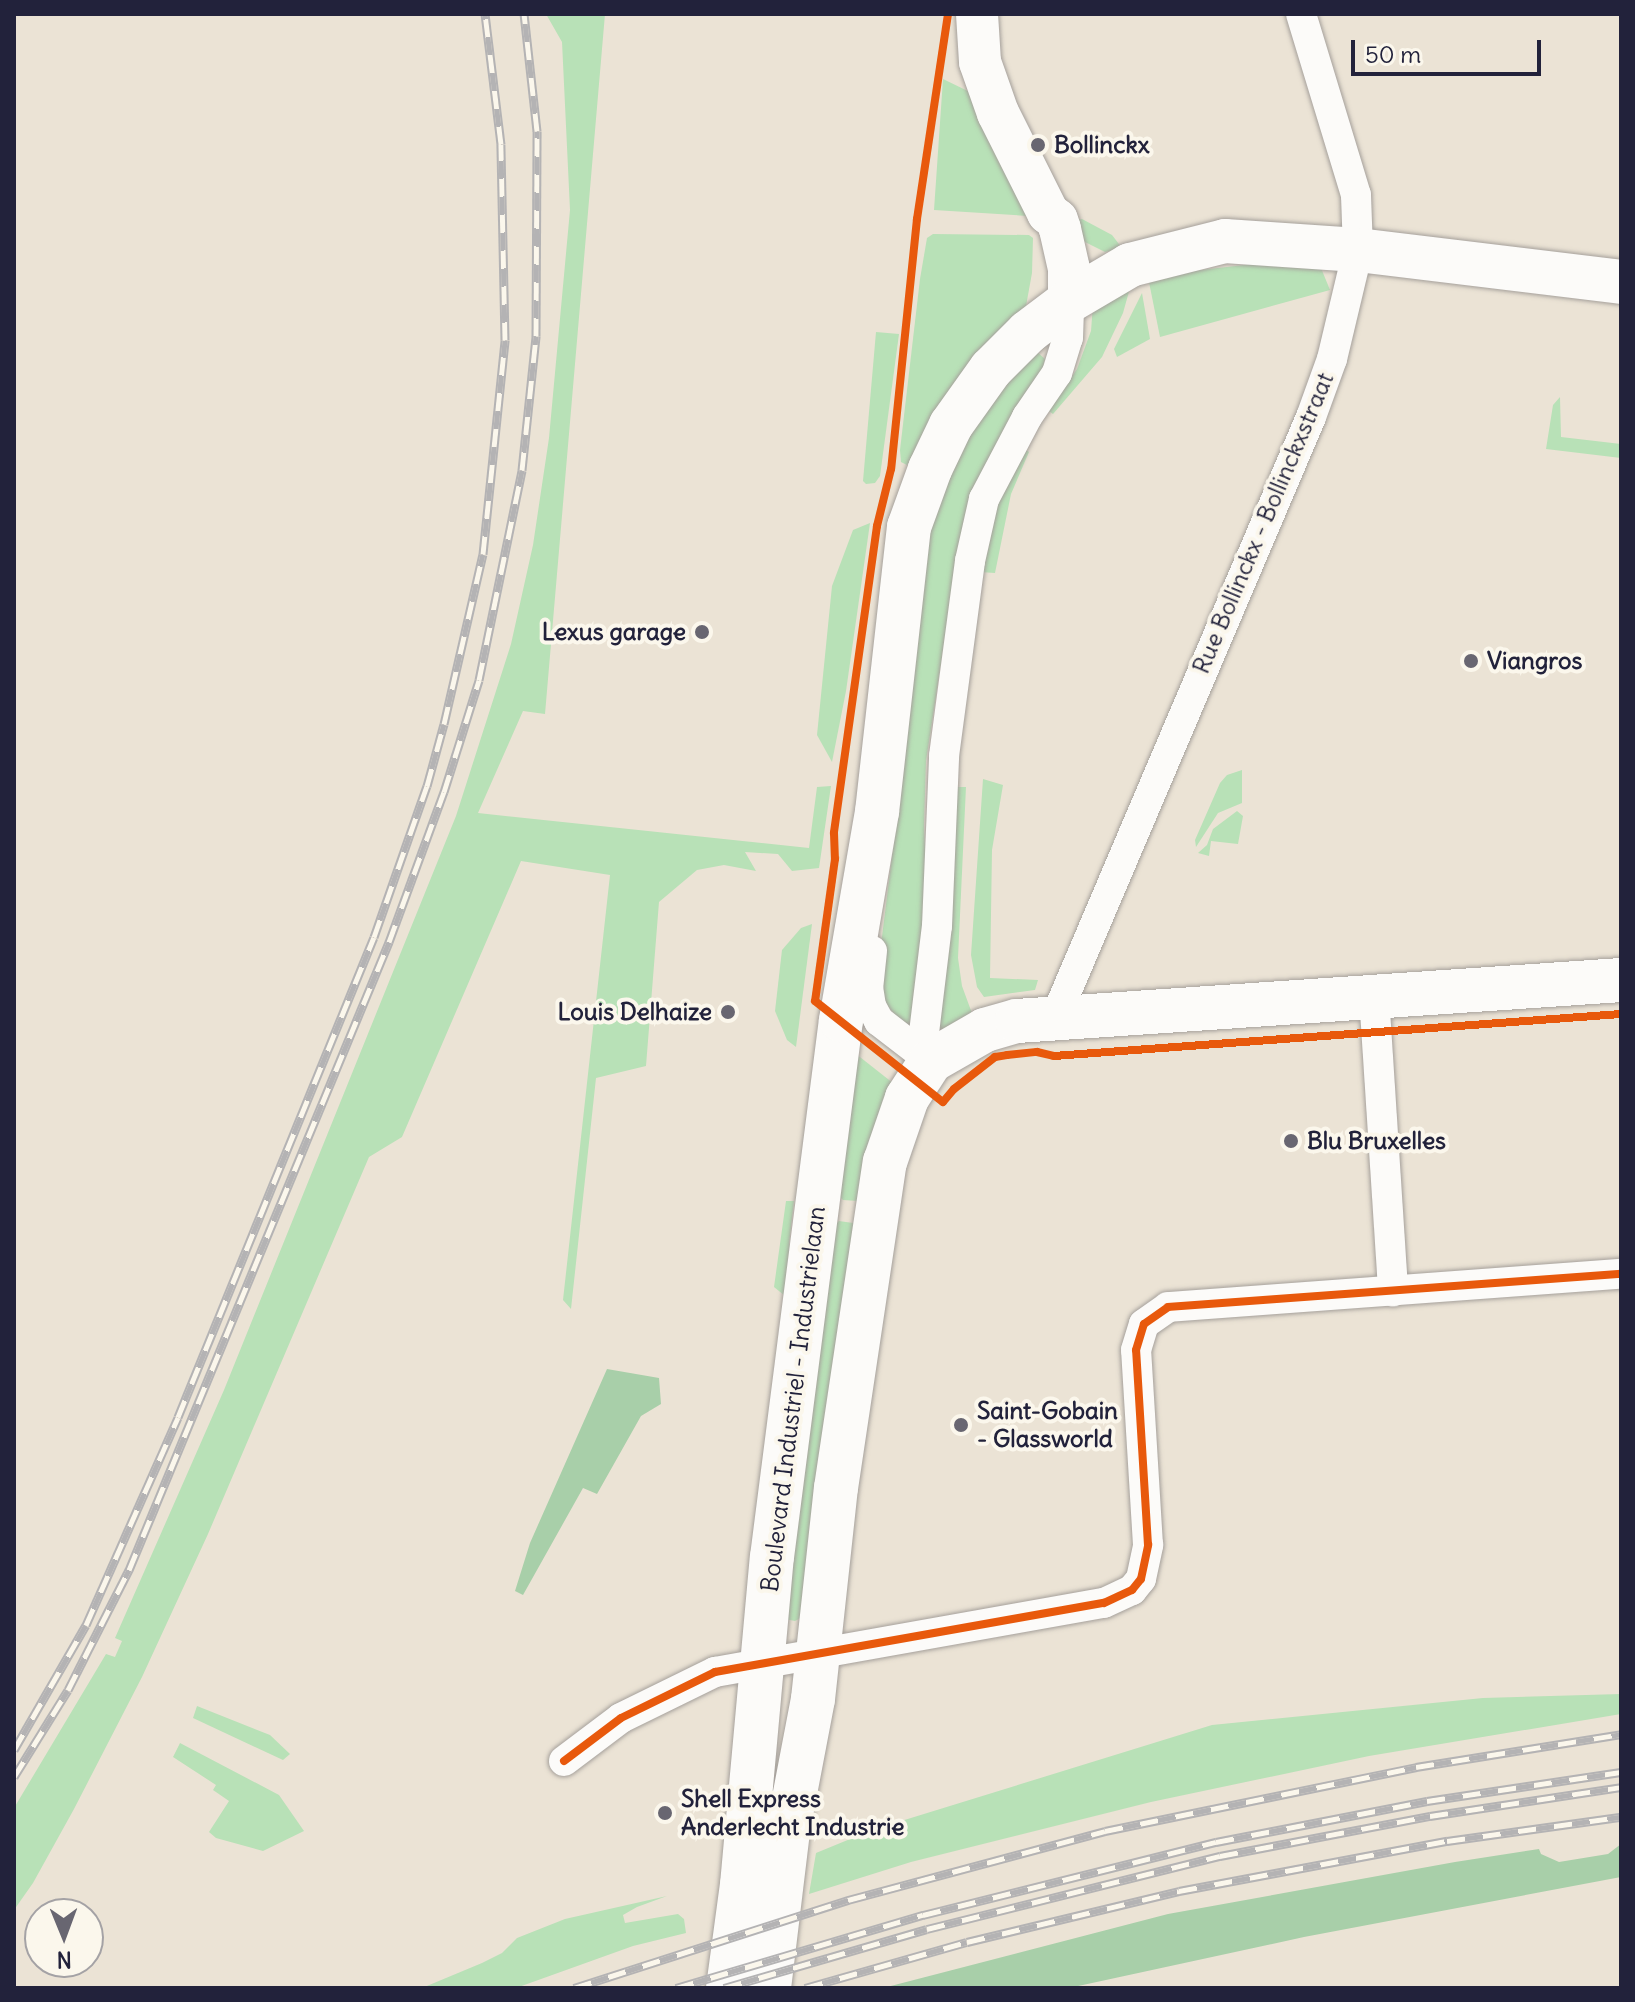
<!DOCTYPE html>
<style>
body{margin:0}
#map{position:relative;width:1635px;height:2002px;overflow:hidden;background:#ebe3d5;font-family:Delius,sans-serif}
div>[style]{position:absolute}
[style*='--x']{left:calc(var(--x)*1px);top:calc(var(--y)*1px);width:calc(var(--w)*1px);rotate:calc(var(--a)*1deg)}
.green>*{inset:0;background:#b8e1b7}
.forest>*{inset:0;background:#a8cfa9}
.roads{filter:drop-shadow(0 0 2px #a5a09b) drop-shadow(0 0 2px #a5a09b)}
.street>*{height:30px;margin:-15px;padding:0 15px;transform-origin:15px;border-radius:15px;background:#fcfbf9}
.secondary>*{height:42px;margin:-21px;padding:0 21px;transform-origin:21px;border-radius:21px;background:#fcfbf9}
.highway>*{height:44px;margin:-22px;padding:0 22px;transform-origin:22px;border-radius:22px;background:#fcfbf9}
.rail>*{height:9px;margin-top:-4.5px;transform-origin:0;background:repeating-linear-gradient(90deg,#fbf7ec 0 18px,#b4b3b4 0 36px);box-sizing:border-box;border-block:2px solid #b4b3b4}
.cycleway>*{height:8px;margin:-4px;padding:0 4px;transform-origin:4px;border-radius:4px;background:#e8590c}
.dots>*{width:22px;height:22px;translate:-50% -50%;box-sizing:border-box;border:4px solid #fbf7ec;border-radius:50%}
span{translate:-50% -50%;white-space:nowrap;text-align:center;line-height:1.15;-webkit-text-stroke:8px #fbf7ec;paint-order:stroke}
.poi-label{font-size:24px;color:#22223b;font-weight:700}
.left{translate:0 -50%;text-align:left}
.right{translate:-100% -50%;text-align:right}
.street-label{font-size:24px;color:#22223b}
.frame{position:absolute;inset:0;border:16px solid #22223b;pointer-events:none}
.north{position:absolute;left:24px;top:1898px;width:80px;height:80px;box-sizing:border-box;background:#fbf7ec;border:2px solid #a4a2a5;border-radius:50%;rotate:179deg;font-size:22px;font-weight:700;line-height:32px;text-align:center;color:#22223b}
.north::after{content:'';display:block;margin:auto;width:28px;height:36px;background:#686671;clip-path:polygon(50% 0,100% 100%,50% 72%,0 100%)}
.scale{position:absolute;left:1351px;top:40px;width:190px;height:36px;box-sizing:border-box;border:4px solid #22223b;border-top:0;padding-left:10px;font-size:24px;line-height:28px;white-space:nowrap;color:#22223b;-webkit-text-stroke:6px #fbf7ec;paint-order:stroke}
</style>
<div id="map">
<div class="green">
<i style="clip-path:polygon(546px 14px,605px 14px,545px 714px,523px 711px,478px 813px,809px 848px,817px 787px,831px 786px,819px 868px,792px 871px,778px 854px,745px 852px,756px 871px,724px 865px,697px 870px,659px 902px,646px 1066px,596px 1078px,571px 1309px,563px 1300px,610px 875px,521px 861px,402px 1137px,369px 1157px,208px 1534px,142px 1677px,74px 1809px,33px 1883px,14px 1910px,14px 1808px,106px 1654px,115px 1657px,122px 1641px,115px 1638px,224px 1390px,456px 816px,511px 644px,533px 545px,549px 438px,570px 210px,562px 42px)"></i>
<i style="clip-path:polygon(943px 79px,974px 94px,1001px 166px,1028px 216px,934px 210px)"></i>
<i style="clip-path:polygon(1082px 219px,1112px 235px,1122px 248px,1105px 252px,1083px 241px,1073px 221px)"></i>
<i style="clip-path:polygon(933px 234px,1029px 235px,1033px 238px,1032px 273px,1026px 306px,1009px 331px,907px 465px,901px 462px,900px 450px,920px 279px,927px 238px)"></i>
<i style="clip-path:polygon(1287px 260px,1321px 268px,1330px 290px,1160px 337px,1149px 282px,1192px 271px)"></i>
<i style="clip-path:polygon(1130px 288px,1123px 313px,1102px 357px,1053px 414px,1049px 411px,1077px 369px,1091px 331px,1093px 304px)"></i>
<i style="clip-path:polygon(1142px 293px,1150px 339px,1117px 357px,1114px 349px)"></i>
<i style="clip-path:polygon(876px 332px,899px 334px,880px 476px,875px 483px,866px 484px,863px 481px)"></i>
<i style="clip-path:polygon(1035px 350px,1045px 359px,1042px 371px,958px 553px,926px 761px,924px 826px,928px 913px,911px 1026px,898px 1018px,879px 996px,877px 977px,894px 840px,916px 568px,952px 453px)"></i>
<i style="clip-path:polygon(1560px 397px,1561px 437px,1621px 444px,1621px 458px,1546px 449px,1553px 405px)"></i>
<i style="clip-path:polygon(1023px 448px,1029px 452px,1011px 494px,995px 573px,980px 572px,993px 514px)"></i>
<i style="clip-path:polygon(870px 523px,846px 691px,832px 762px,817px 735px,832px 586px,853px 530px)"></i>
<i style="clip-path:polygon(1242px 770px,1242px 803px,1218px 813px,1196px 847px,1195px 840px,1220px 783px,1227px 775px)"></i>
<i style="clip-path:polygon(983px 779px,1003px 785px,992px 850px,990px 978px,1038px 980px,1035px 990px,984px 997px,977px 987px,971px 955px)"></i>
<i style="clip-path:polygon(953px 787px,966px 787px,958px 958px,962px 986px,973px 1016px,943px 1030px,937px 1026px)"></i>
<i style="clip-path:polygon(1237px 811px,1243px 816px,1238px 844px,1211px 841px,1209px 856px,1198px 853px,1207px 845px,1213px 829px)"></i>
<i style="clip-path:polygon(812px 924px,796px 1047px,787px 1040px,775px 1011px,782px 950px,801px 928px)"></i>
<i style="clip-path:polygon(851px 1050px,898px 1087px,858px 1201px,843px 1200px,835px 1192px)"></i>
<i style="clip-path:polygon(786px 1201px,794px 1201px,789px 1244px,796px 1257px,790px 1300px,774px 1287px)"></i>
<i style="clip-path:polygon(839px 1221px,853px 1223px,861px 1232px,810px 1613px,795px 1621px,785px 1619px,829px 1229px)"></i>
<i style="clip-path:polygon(1621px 1694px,1621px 1714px,1369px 1756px,1151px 1802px,911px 1862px,809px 1894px,816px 1853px,872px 1830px,1212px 1725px,1483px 1698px)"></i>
<i style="clip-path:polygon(197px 1706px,270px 1735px,290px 1754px,283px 1760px,193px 1718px)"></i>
<i style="clip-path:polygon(180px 1743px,279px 1795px,304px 1831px,263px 1851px,216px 1838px,209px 1832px,229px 1801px,213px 1790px,216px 1785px,173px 1757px)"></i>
<i style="clip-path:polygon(667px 1896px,637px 1907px,623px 1915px,625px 1923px,678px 1914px,684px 1919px,686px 1933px,633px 1946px,516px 1988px,422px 1988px,482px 1963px,502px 1953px,517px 1938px,565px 1919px)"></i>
</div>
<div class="forest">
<i style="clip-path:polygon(607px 1369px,659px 1378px,661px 1404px,641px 1416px,597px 1494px,583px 1488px,523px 1595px,515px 1591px,530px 1543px)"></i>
<i style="clip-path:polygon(1621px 1844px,1621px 1877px,1304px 1937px,1069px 1988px,883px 1988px,1168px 1914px,1455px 1862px,1539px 1849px,1541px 1854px,1559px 1862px,1608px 1854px)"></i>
</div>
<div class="roads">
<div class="street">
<i style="--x:872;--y:951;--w:36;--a:96"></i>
<i style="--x:868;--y:987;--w:19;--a:81"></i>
<i style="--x:871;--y:1006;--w:17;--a:62"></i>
<i style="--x:879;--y:1021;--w:66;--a:37.6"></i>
<i style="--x:1374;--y:995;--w:297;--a:86.3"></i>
<i style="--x:1056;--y:1016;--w:651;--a:-66.94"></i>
<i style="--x:1311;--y:417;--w:62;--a:-70.1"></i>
<i style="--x:1332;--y:359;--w:112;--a:-76.6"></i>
<i style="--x:1358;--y:250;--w:55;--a:-92.1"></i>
<i style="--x:1356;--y:195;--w:189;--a:-106.9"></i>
<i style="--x:931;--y:1061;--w:29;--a:-104"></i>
<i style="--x:924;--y:1033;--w:108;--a:-83.1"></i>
<i style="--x:937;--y:926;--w:170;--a:-87.6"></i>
<i style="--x:944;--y:756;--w:197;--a:-82.4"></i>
<i style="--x:970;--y:561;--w:64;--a:-77.3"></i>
<i style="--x:984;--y:499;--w:93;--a:-62.3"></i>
<i style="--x:1027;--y:417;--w:53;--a:-55.7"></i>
<i style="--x:1057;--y:373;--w:37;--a:-73"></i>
<i style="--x:1068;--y:338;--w:37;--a:-88"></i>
<i style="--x:564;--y:1761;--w:71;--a:-37"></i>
<i style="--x:621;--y:1718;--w:105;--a:-26.1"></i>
<i style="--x:715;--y:1672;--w:395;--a:-10.1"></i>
<i style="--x:1104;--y:1603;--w:31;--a:-25"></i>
<i style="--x:1132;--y:1590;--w:14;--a:-51"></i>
<i style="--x:1141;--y:1579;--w:35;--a:-78"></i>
<i style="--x:1148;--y:1545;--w:195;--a:-93.5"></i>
<i style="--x:1136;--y:1350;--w:27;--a:-73"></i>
<i style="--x:1144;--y:1324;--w:29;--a:-35"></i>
<i style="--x:1168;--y:1307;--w:454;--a:-4.2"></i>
</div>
<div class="secondary">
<i style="--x:977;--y:14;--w:48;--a:86.4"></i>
<i style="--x:980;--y:62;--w:54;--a:70.6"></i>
<i style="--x:998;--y:113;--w:112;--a:63.4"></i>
<i style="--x:1048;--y:213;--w:11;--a:38"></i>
<i style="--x:1057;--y:220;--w:9;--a:72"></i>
<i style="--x:1060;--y:229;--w:41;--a:77.3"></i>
<i style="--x:1069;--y:269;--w:32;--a:90"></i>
</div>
<div class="highway">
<i style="--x:728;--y:1988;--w:104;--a:-82.3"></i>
<i style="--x:742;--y:1885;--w:329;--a:-84.8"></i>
<i style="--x:772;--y:1557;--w:541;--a:-82.68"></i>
<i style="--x:841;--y:1020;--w:211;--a:-80.2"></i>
<i style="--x:877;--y:812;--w:287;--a:-83.6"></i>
<i style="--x:909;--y:527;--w:62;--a:-70.1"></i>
<i style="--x:930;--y:469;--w:49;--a:-64.5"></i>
<i style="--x:951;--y:425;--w:69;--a:-54.5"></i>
<i style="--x:991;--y:369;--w:52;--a:-45"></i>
<i style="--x:1028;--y:332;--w:51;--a:-37.1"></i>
<i style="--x:1069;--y:301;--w:71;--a:-30.5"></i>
<i style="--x:1130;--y:265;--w:98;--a:-14.2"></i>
<i style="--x:1225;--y:241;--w:133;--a:3.9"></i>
<i style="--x:1358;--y:250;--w:265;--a:6.9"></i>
<i style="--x:769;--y:1988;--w:159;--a:-83.1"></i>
<i style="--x:788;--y:1830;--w:133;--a:-79.2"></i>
<i style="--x:813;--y:1699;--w:212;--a:-83.8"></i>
<i style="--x:836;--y:1488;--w:330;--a:-81.5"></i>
<i style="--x:885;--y:1162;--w:68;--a:-71"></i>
<i style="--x:907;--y:1098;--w:44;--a:-57"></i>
<i style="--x:931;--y:1061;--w:62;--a:-29.9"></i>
<i style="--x:985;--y:1030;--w:33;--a:-16"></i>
<i style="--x:1017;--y:1021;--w:605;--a:-3.88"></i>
</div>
</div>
<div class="rail">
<i style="--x:14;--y:1750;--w:144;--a:-60.1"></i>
<i style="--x:86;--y:1625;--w:227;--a:-66.1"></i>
<i style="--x:178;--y:1417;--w:518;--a:-67.79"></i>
<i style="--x:374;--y:937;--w:160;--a:-70.7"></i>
<i style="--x:427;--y:786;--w:64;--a:-74.7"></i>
<i style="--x:444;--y:724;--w:174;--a:-77.1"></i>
<i style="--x:483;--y:554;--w:215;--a:-84.1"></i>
<i style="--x:505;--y:340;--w:196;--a:-91.2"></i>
<i style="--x:501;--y:144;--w:131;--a:-97"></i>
<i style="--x:14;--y:1777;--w:102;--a:-58.2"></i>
<i style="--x:68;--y:1690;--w:135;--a:-63.1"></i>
<i style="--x:129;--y:1570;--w:680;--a:-67.51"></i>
<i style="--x:389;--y:942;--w:160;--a:-69.9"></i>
<i style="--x:444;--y:792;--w:117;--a:-72.6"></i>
<i style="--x:479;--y:680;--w:214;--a:-78.4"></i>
<i style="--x:522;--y:470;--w:135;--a:-84"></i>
<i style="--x:536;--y:336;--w:205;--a:-89.7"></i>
<i style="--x:537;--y:131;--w:118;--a:-96.3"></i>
<i style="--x:574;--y:1988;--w:288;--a:-17.8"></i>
<i style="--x:848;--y:1900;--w:266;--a:-15"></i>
<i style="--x:1105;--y:1831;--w:318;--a:-11.6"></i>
<i style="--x:1416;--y:1767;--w:208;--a:-9.1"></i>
<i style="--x:676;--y:1988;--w:258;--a:-16.5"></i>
<i style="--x:923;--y:1915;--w:302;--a:-14"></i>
<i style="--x:1216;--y:1842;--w:215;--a:-11"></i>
<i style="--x:1427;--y:1801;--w:196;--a:-8.5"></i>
<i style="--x:724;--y:1988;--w:211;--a:-16.2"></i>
<i style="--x:927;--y:1929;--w:302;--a:-14"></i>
<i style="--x:1220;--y:1856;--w:214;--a:-10.8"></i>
<i style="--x:1430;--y:1816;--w:193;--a:-8.6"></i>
<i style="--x:805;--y:1988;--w:168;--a:-15.9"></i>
<i style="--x:967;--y:1942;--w:218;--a:-13.5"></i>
<i style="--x:1179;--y:1891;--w:273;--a:-10.6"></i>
<i style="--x:1447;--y:1841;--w:176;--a:-7.9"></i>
</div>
<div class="cycleway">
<i style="--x:948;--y:14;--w:207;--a:98.6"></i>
<i style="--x:917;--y:219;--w:251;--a:95.9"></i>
<i style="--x:891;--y:469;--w:59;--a:103.8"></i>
<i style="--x:877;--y:526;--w:310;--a:98"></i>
<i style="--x:834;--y:833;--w:26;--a:88"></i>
<i style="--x:835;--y:859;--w:143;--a:98"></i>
<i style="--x:815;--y:1001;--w:163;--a:38.3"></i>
<i style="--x:943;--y:1102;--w:17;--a:-50"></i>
<i style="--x:954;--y:1089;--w:52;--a:-38"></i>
<i style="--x:995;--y:1057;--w:12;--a:-9"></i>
<i style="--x:1007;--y:1055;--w:30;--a:-6"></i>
<i style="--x:1037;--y:1052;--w:17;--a:13"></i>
<i style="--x:1054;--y:1056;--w:569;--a:-4.24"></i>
<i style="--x:564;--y:1761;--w:71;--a:-37"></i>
<i style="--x:621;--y:1718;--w:105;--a:-26.1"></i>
<i style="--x:715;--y:1672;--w:395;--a:-10.1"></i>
<i style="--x:1104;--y:1603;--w:31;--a:-25"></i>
<i style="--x:1132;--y:1590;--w:14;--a:-51"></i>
<i style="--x:1141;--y:1579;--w:35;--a:-78"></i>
<i style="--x:1148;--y:1545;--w:195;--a:-93.5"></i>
<i style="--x:1136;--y:1350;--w:27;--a:-73"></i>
<i style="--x:1144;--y:1324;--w:29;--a:-35"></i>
<i style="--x:1168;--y:1307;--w:454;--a:-4.2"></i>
</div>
<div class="dots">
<i style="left:1038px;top:145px;background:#686671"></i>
<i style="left:702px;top:632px;background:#686671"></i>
<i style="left:1471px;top:661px;background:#686671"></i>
<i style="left:728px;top:1012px;background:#686671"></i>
<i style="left:1291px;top:1141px;background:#686671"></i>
<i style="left:961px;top:1425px;background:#686671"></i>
<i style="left:665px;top:1813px;background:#686671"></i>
</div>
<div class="poi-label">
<span class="left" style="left:1054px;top:145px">Bollinckx</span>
<span class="right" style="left:686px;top:632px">Lexus garage</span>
<span class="left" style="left:1487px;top:661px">Viangros</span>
<span class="right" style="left:712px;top:1012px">Louis Delhaize</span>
<span class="left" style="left:1307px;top:1141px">Blu Bruxelles</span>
<span class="left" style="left:977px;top:1425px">Saint-Gobain<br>- Glassworld</span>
<span class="left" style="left:681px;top:1813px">Shell Express<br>Anderlecht Industrie</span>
</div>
<div class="street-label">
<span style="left:1263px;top:523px;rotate:-67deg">Rue Bollinckx - Bollinckxstraat</span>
<span style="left:793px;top:1399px;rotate:-83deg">Boulevard Industriel - Industrielaan</span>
</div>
<div class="frame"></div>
<div class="north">N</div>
<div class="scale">50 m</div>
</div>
